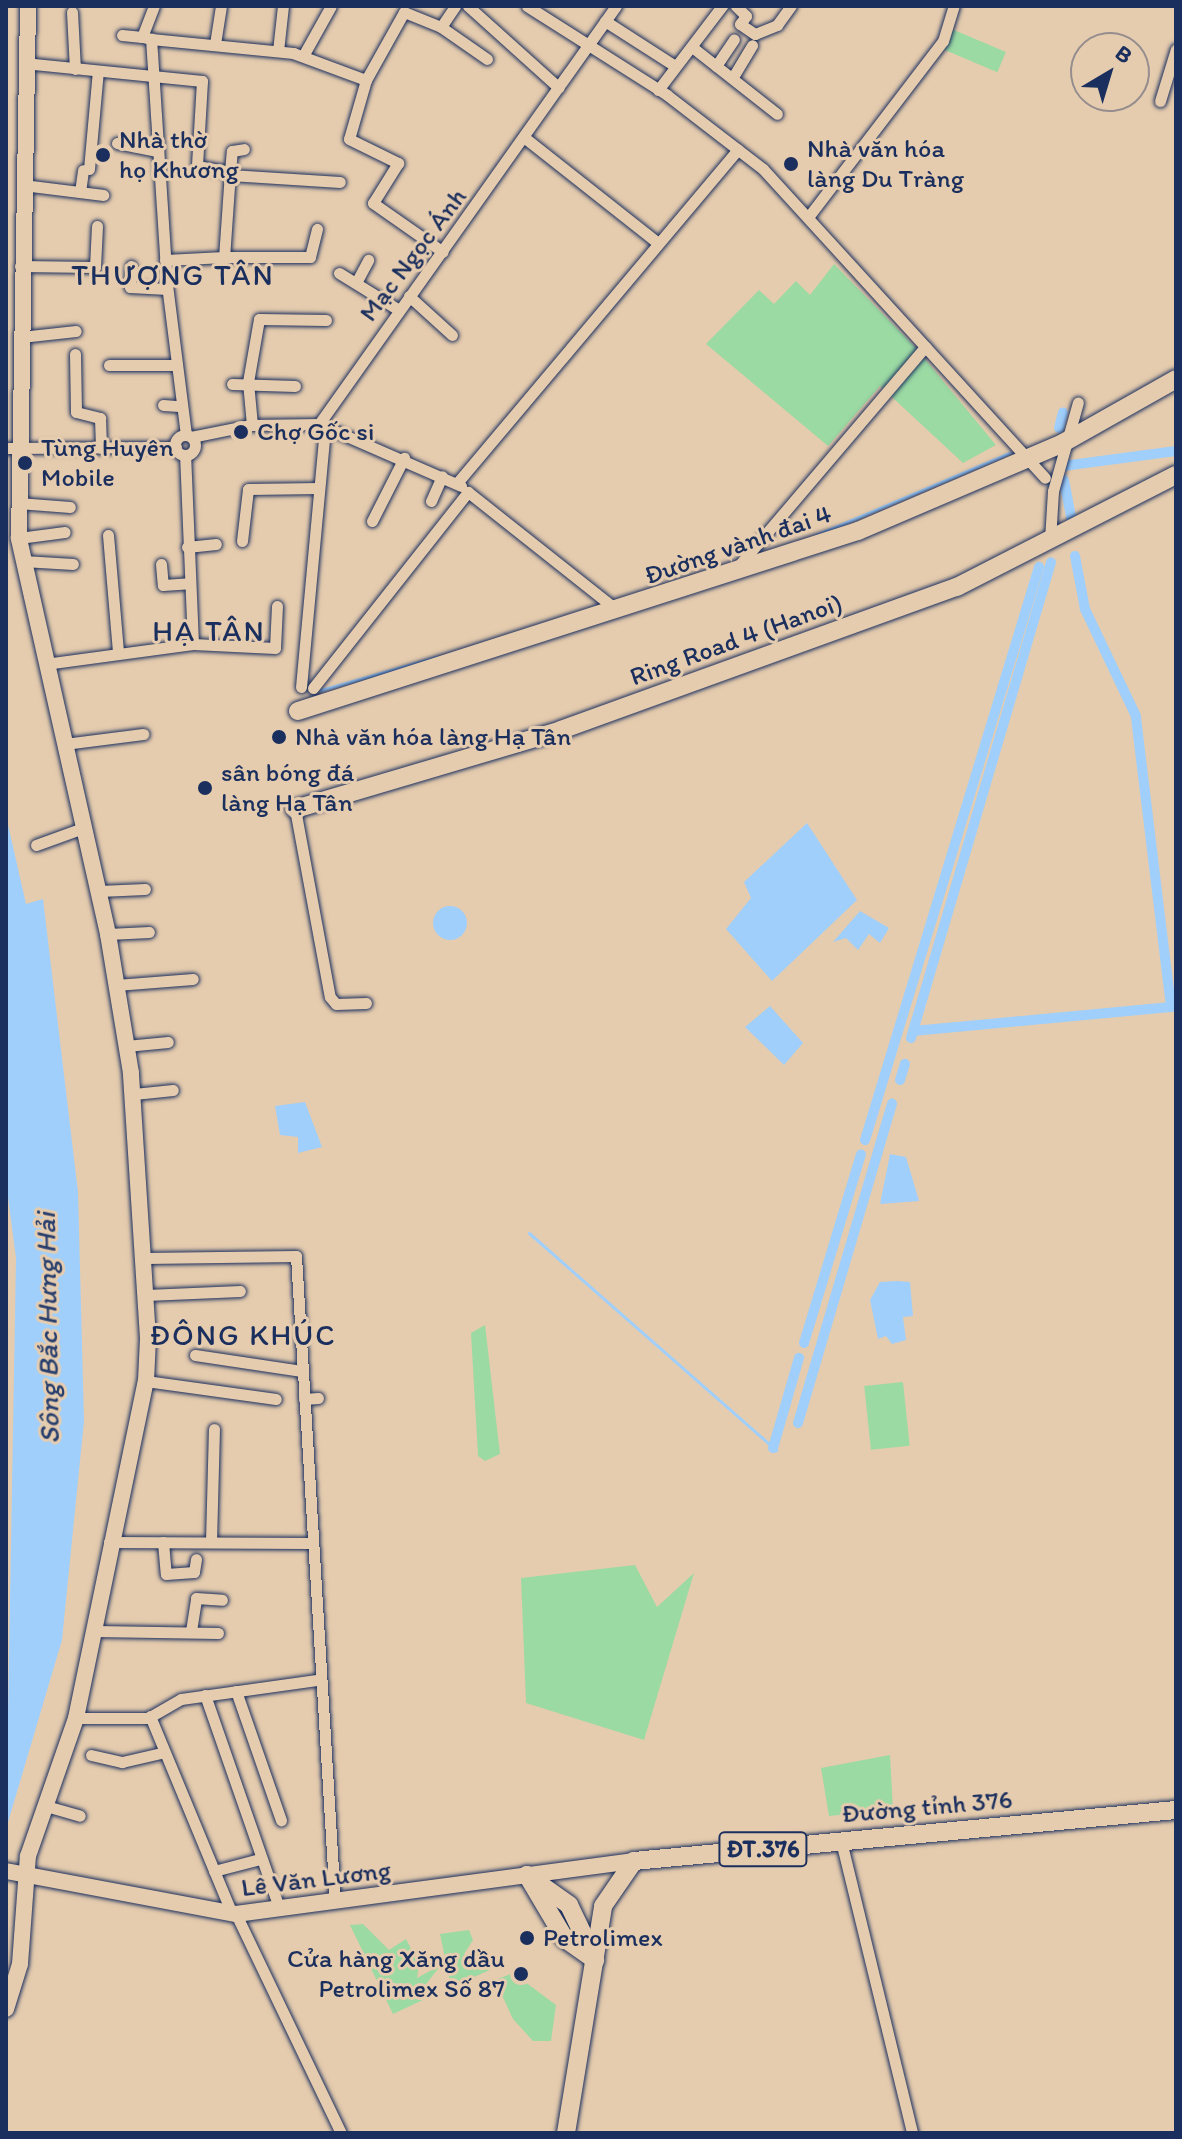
<!DOCTYPE html>
<meta charset="utf-8">
<style>
body{margin:0}
#map{position:relative;width:1182px;height:2139px;overflow:hidden;background:#e6ccae;font-family:Itim,sans-serif}
div>[style]{position:absolute}
[style*='--x']{left:calc(var(--x)*1px);top:calc(var(--y)*1px);width:calc(var(--w)*1px);rotate:calc(var(--a)*1deg)}
.green>*{inset:0;background:#9bdaa3;transform-origin:0 0}
.water>*{inset:0;background:#a0cffb}
.round{border-radius:50%}
.stream>*{height:3px;margin:-1.5px;padding:0 1.5px;transform-origin:1.5px;border-radius:1.5px;background:#a0cffb}
.canal>*{height:10px;margin:-5px;padding:0 5px;transform-origin:5px;border-radius:5px;background:#a0cffb}
.roads{filter:drop-shadow(0 0 2px #1b2f5e) drop-shadow(0 0 2px #1b2f5e)}
.street>*{height:11px;margin:-5.5px;padding:0 5.5px;transform-origin:5.5px;border-radius:5.5px;background:#e6ccae}
.street>.ring{margin:-5.5px;padding:0;box-sizing:content-box;background:none;border:11px solid #e6ccae;border-radius:50%}
.secondary>*{height:16px;margin:-8px;padding:0 8px;transform-origin:8px;border-radius:8px;background:#e6ccae}
.primary>*{height:18px;margin:-9px;padding:0 9px;transform-origin:9px;border-radius:9px;background:#e6ccae}
.dots>*{width:22px;height:22px;translate:-50% -50%;box-sizing:border-box;border:4px solid #e6ccae;border-radius:50%}
span{translate:-50% -50%;white-space:nowrap;text-align:center;line-height:1.15;-webkit-text-stroke:6px #e6ccae;paint-order:stroke}
.shield-label span{padding:2px 6px;background:#e6ccae;border:2px solid;border-radius:6px;-webkit-text-stroke-width:0}
.shield-label{font-size:24px;color:#1b2f5e;font-weight:700}
.poi-label{font-size:26px;color:#1b2f5e}
.left{translate:0 -50%;text-align:left}
.right{translate:-100% -50%;text-align:right}
.street-label{font-size:26px;color:#1b2f5e}
.water-label{font-size:28px;color:#283f6e;font-style:italic}
.quarter-label{font-size:30px;color:#1b2f5e;letter-spacing:2px}
.frame{position:absolute;inset:0;border:8px solid #1b2f5e;pointer-events:none}
.north{position:absolute;left:1070px;top:32px;width:80px;height:80px;box-sizing:border-box;background:#e6ccae;border:2px solid #958d8e;border-radius:50%;rotate:38deg;font-size:22px;font-weight:700;line-height:32px;text-align:center;color:#1b2f5e}
.north::after{content:'';display:block;margin:auto;width:28px;height:36px;background:#1b2f5e;clip-path:polygon(50% 0,100% 100%,50% 72%,0 100%)}
</style>
<div id="map">
<div class="green">
<i style="left:947px;top:27px;width:64px;height:22px;rotate:23deg"></i>
<i style="clip-path:polygon(834px 264px,914px 346px,996px 445px,963px 463px,880px 386px,828px 446px,706px 344px,759px 290px,774px 304px,796px 281px,810px 295px)"></i>
<i style="clip-path:polygon(485px 1325px,500px 1454px,485px 1461px,478px 1456px,471px 1333px)"></i>
<i style="left:903px;top:1382px;width:64px;height:39px;rotate:84deg"></i>
<i style="clip-path:polygon(635px 1565px,657px 1607px,694px 1573px,644px 1740px,526px 1703px,521px 1578px)"></i>
<i style="clip-path:polygon(890px 1755px,893px 1810px,829px 1816px,821px 1768px)"></i>
<i style="clip-path:polygon(363px 1924px,389px 1950px,406px 1939px,419px 1964px,417px 1978px,441px 1965px,423px 1988px,427px 1998px,393px 2014px,350px 1925px)"></i>
<i style="clip-path:polygon(469px 1930px,473px 1940px,464px 1954px,490px 1970px,451px 1987px,440px 1934px)"></i>
<i style="clip-path:polygon(513px 1973px,556px 2005px,551px 2041px,533px 2041px,513px 2019px,495px 1980px)"></i>
</div>
<div class="water">
<i style="clip-path:polygon(6px 816px,26px 904px,43px 899px,78px 1192px,84px 1421px,62px 1640px,6px 1829px,16px 1258px,6px 1182px)"></i>
<i style="clip-path:polygon(807px 823px,857px 900px,772px 981px,726px 929px,751px 898px,744px 882px)"></i>
<i class="round" style="left:433px;top:906px;width:34px;height:34px"></i>
<i style="clip-path:polygon(860px 911px,889px 928px,880px 943px,869px 934px,858px 950px,846px 938px,833px 942px)"></i>
<i style="clip-path:polygon(770px 1006px,803px 1043px,784px 1065px,745px 1027px)"></i>
<i style="clip-path:polygon(305px 1102px,322px 1147px,298px 1153px,298px 1137px,280px 1135px,275px 1106px)"></i>
<i style="clip-path:polygon(890px 1154px,906px 1157px,919px 1201px,880px 1204px)"></i>
<i style="clip-path:polygon(897px 1281px,910px 1282px,913px 1316px,903px 1317px,906px 1340px,892px 1344px,886px 1336px,878px 1339px,870px 1300px,880px 1282px)"></i>
</div>
<div class="stream">
<i style="--x:816;--y:535;--w:210;--a:-23"></i>
<i style="--x:321;--y:690;--w:120;--a:-16"></i>
<i style="--x:529;--y:1233;--w:329;--a:41.3"></i>
</div>
<div class="canal">
<i style="--x:1059;--y:428;--w:16;--a:-76"></i>
<i style="--x:1063;--y:466;--w:114;--a:-7.6"></i>
<i style="--x:1064;--y:480;--w:43;--a:79.2"></i>
<i style="--x:913;--y:1031;--w:259;--a:-5.3"></i>
<i style="--x:1171;--y:1007;--w:293;--a:-96.9"></i>
<i style="--x:1136;--y:716;--w:119;--a:-115.5"></i>
<i style="--x:1085;--y:609;--w:54;--a:-100.7"></i>
<i style="--x:911;--y:1038;--w:496;--a:-73.6"></i>
<i style="--x:900;--y:1080;--w:17;--a:-73"></i>
<i style="--x:865;--y:1140;--w:599;--a:-73.11"></i>
<i style="--x:804;--y:1343;--w:197;--a:-73.2"></i>
<i style="--x:798;--y:1423;--w:333;--a:-73.6"></i>
<i style="--x:773;--y:1448;--w:94;--a:-73.9"></i>
</div>
<div class="roads">
<div class="street">
<i style="--x:468;--y:6;--w:122;--a:42"></i>
<i style="--x:527;--y:6;--w:166;--a:32.4"></i>
<i style="--x:667;--y:95;--w:121;--a:37.6"></i>
<i style="--x:763;--y:169;--w:418;--a:47.6"></i>
<i style="--x:736;--y:6;--w:14;--a:45"></i>
<i style="--x:746;--y:16;--w:10;--a:127"></i>
<i style="--x:740;--y:24;--w:18;--a:34"></i>
<i style="--x:755;--y:34;--w:24;--a:-22"></i>
<i style="--x:777;--y:25;--w:24;--a:-54"></i>
<i style="--x:72;--y:12;--w:57;--a:87"></i>
<i style="--x:605;--y:21;--w:83;--a:32.7"></i>
<i style="--x:441;--y:27;--w:56;--a:34.8"></i>
<i style="--x:122;--y:35;--w:20;--a:6"></i>
<i style="--x:151;--y:39;--w:9;--a:-167"></i>
<i style="--x:142;--y:37;--w:33;--a:-69"></i>
<i style="--x:215;--y:44;--w:38;--a:-81"></i>
<i style="--x:692;--y:47;--w:108;--a:38.2"></i>
<i style="--x:278;--y:51;--w:45;--a:-83.7"></i>
<i style="--x:303;--y:56;--w:57;--a:-60.8"></i>
<i style="--x:24;--y:63;--w:179;--a:5.8"></i>
<i style="--x:202;--y:81;--w:85;--a:93.4"></i>
<i style="--x:197;--y:166;--w:34;--a:10"></i>
<i style="--x:230;--y:172;--w:85;--a:94"></i>
<i style="--x:224;--y:257;--w:59;--a:177.1"></i>
<i style="--x:716;--y:66;--w:32;--a:-56"></i>
<i style="--x:733;--y:77;--w:37;--a:-59"></i>
<i style="--x:366;--y:80;--w:78;--a:-60.8"></i>
<i style="--x:404;--y:12;--w:40;--a:22"></i>
<i style="--x:441;--y:27;--w:25;--a:-56"></i>
<i style="--x:658;--y:90;--w:106;--a:-52.7"></i>
<i style="--x:1160;--y:101;--w:54;--a:-72.9"></i>
<i style="--x:525;--y:138;--w:169;--a:38.3"></i>
<i style="--x:117;--y:143;--w:41;--a:11.3"></i>
<i style="--x:89;--y:169;--w:98;--a:-84.8"></i>
<i style="--x:230;--y:172;--w:21;--a:-85"></i>
<i style="--x:232;--y:151;--w:12;--a:-9"></i>
<i style="--x:230;--y:175;--w:110;--a:3.6"></i>
<i style="--x:23;--y:185;--w:81;--a:7.1"></i>
<i style="--x:80;--y:192;--w:22;--a:-82"></i>
<i style="--x:809;--y:216;--w:220;--a:-52.6"></i>
<i style="--x:943;--y:41;--w:37;--a:-73"></i>
<i style="--x:224;--y:257;--w:86;--a:0"></i>
<i style="--x:310;--y:257;--w:29;--a:-76"></i>
<i style="--x:20;--y:266;--w:75;--a:0.8"></i>
<i style="--x:95;--y:267;--w:41;--a:-87.2"></i>
<i style="--x:131;--y:266;--w:21;--a:93"></i>
<i style="--x:130;--y:287;--w:37;--a:3"></i>
<i style="--x:339;--y:273;--w:70;--a:31.7"></i>
<i style="--x:357;--y:281;--w:24;--a:-62"></i>
<i style="--x:409;--y:296;--w:58;--a:42.2"></i>
<i style="--x:21;--y:337;--w:55;--a:-6.2"></i>
<i style="--x:75;--y:354;--w:58;--a:89"></i>
<i style="--x:76;--y:412;--w:25;--a:14"></i>
<i style="--x:100;--y:418;--w:30;--a:88"></i>
<i style="--x:109;--y:365;--w:68;--a:0"></i>
<i style="--x:232;--y:384;--w:63;--a:1.8"></i>
<i style="--x:163;--y:405;--w:16;--a:4"></i>
<i style="--x:319;--y:424;--w:155;--a:23.6"></i>
<i style="--x:252;--y:425;--w:43;--a:-95.3"></i>
<i style="--x:248;--y:382;--w:64;--a:-80.1"></i>
<i style="--x:259;--y:319;--w:67;--a:0.9"></i>
<i style="--x:186;--y:435;--w:151;--a:-97.2"></i>
<i style="--x:167;--y:285;--w:247;--a:-93.7"></i>
<i style="--x:151;--y:39;--w:143;--a:5.6"></i>
<i style="--x:293;--y:53;--w:78;--a:20.3"></i>
<i style="--x:366;--y:80;--w:61;--a:106.1"></i>
<i style="--x:349;--y:139;--w:55;--a:26.1"></i>
<i style="--x:398;--y:163;--w:47;--a:122"></i>
<i style="--x:373;--y:203;--w:85;--a:35"></i>
<i class="ring" style="left:175px;top:435px;width:9px;height:9px"></i>
<i style="--x:191;--y:437;--w:60;--a:-11.5"></i>
<i style="--x:250;--y:425;--w:69;--a:-0.8"></i>
<i style="--x:319;--y:424;--w:513;--a:-54.61"></i>
<i style="--x:6;--y:448;--w:170;--a:-0.3"></i>
<i style="--x:457;--y:483;--w:436;--a:-49.9"></i>
<i style="--x:431;--y:501;--w:27;--a:-66"></i>
<i style="--x:18;--y:503;--w:52;--a:4.4"></i>
<i style="--x:372;--y:521;--w:71;--a:-63.1"></i>
<i style="--x:108;--y:535;--w:117;--a:85.1"></i>
<i style="--x:19;--y:538;--w:46;--a:-7.4"></i>
<i style="--x:1050;--y:540;--w:49;--a:-86.5"></i>
<i style="--x:1053;--y:491;--w:92;--a:-74.3"></i>
<i style="--x:242;--y:541;--w:52;--a:-83.4"></i>
<i style="--x:248;--y:489;--w:71;--a:-0.8"></i>
<i style="--x:187;--y:547;--w:29;--a:-6"></i>
<i style="--x:23;--y:561;--w:50;--a:3.4"></i>
<i style="--x:161;--y:564;--w:21;--a:85"></i>
<i style="--x:163;--y:585;--w:26;--a:-4"></i>
<i style="--x:736;--y:569;--w:292;--a:-49.6"></i>
<i style="--x:193;--y:644;--w:82;--a:2.8"></i>
<i style="--x:275;--y:648;--w:42;--a:-87.3"></i>
<i style="--x:45;--y:664;--w:149;--a:-7.7"></i>
<i style="--x:193;--y:644;--w:189;--a:-92.4"></i>
<i style="--x:301;--y:687;--w:262;--a:-84.7"></i>
<i style="--x:313;--y:688;--w:250;--a:-51.7"></i>
<i style="--x:468;--y:492;--w:190;--a:38.4"></i>
<i style="--x:64;--y:744;--w:80;--a:-7.2"></i>
<i style="--x:295;--y:809;--w:191;--a:79.5"></i>
<i style="--x:330;--y:997;--w:9;--a:49"></i>
<i style="--x:336;--y:1004;--w:30;--a:-2"></i>
<i style="--x:36;--y:845;--w:50;--a:-19.9"></i>
<i style="--x:99;--y:891;--w:46;--a:-2.5"></i>
<i style="--x:108;--y:934;--w:41;--a:-2.8"></i>
<i style="--x:116;--y:985;--w:77;--a:-4.5"></i>
<i style="--x:126;--y:1046;--w:42;--a:-5.4"></i>
<i style="--x:134;--y:1094;--w:39;--a:-6"></i>
<i style="--x:145;--y:1258;--w:151;--a:-0.8"></i>
<i style="--x:296;--y:1256;--w:647;--a:86.55"></i>
<i style="--x:146;--y:1295;--w:94;--a:-2.4"></i>
<i style="--x:195;--y:1355;--w:108;--a:8.5"></i>
<i style="--x:146;--y:1381;--w:131;--a:7.9"></i>
<i style="--x:304;--y:1399;--w:14;--a:-4"></i>
<i style="--x:109;--y:1542;--w:202;--a:0.3"></i>
<i style="--x:163;--y:1542;--w:32;--a:85"></i>
<i style="--x:166;--y:1574;--w:28;--a:-4"></i>
<i style="--x:194;--y:1572;--w:13;--a:-81"></i>
<i style="--x:211;--y:1542;--w:113;--a:-88.5"></i>
<i style="--x:95;--y:1631;--w:123;--a:0.9"></i>
<i style="--x:191;--y:1631;--w:33;--a:-81"></i>
<i style="--x:196;--y:1598;--w:26;--a:4"></i>
<i style="--x:236;--y:1691;--w:137;--a:70.8"></i>
<i style="--x:205;--y:1695;--w:225;--a:70.8"></i>
<i style="--x:150;--y:1716;--w:214;--a:67.5"></i>
<i style="--x:76;--y:1718;--w:72;--a:0"></i>
<i style="--x:148;--y:1718;--w:38;--a:-30"></i>
<i style="--x:181;--y:1699;--w:137;--a:-8"></i>
<i style="--x:91;--y:1755;--w:32;--a:13"></i>
<i style="--x:122;--y:1762;--w:40;--a:-13"></i>
<i style="--x:46;--y:1806;--w:35;--a:16"></i>
<i style="--x:841;--y:1841;--w:301;--a:76.3"></i>
<i style="--x:214;--y:1871;--w:48;--a:-14.6"></i>
<i style="--x:236;--y:1914;--w:243;--a:64.4"></i>
</div>
<div class="secondary">
<i style="--x:6;--y:1871;--w:234;--a:10.6"></i>
<i style="--x:236;--y:1914;--w:402;--a:-7.6"></i>
<i style="--x:6;--y:2009;--w:47;--a:-72.7"></i>
<i style="--x:20;--y:1964;--w:108;--a:-85.8"></i>
<i style="--x:28;--y:1856;--w:146;--a:-70.8"></i>
<i style="--x:76;--y:1718;--w:344;--a:-78.3"></i>
<i style="--x:146;--y:1381;--w:43;--a:-87.3"></i>
<i style="--x:148;--y:1338;--w:266;--a:-93.7"></i>
<i style="--x:131;--y:1073;--w:141;--a:-99.4"></i>
<i style="--x:108;--y:934;--w:406;--a:-102.7"></i>
<i style="--x:19;--y:538;--w:532;--a:-89.03"></i>
</div>
<div class="primary">
<i style="--x:298;--y:711;--w:588;--a:-17.82"></i>
<i style="--x:858;--y:531;--w:223;--a:-23.2"></i>
<i style="--x:1063;--y:443;--w:130;--a:-29.5"></i>
<i style="--x:295;--y:809;--w:277;--a:-16.5"></i>
<i style="--x:561;--y:730;--w:421;--a:-19.9"></i>
<i style="--x:957;--y:587;--w:246;--a:-27.1"></i>
<i style="--x:527;--y:1875;--w:52;--a:35.5"></i>
<i style="--x:569;--y:1905;--w:55;--a:64.4"></i>
<i style="--x:527;--y:1875;--w:74;--a:59.3"></i>
<i style="--x:565;--y:1939;--w:37;--a:35"></i>
<i style="--x:566;--y:2133;--w:230;--a:-80.7"></i>
<i style="--x:603;--y:1906;--w:55;--a:-55.4"></i>
<i style="--x:634;--y:1861;--w:544;--a:-5.38"></i>
</div>
</div>
<div class="dots">
<i style="left:103px;top:155px;background:#1b2f5e"></i>
<i style="left:791px;top:164px;background:#1b2f5e"></i>
<i style="left:241px;top:432px;background:#1b2f5e"></i>
<i style="left:25px;top:463px;background:#1b2f5e"></i>
<i style="left:279px;top:737px;background:#1b2f5e"></i>
<i style="left:205px;top:788px;background:#1b2f5e"></i>
<i style="left:527px;top:1938px;background:#1b2f5e"></i>
<i style="left:521px;top:1974px;background:#1b2f5e"></i>
</div>
<div class="shield-label">
<span style="left:763px;top:1849px">ĐT.376</span>
</div>
<div class="poi-label">
<span class="left" style="left:119px;top:155px">Nhà thờ<br>họ Khương</span>
<span class="left" style="left:807px;top:164px">Nhà văn hóa<br>làng Du Tràng</span>
<span class="left" style="left:257px;top:432px">Chợ Gốc si</span>
<span class="left" style="left:41px;top:463px">Tùng Huyên<br>Mobile</span>
<span class="left" style="left:295px;top:737px">Nhà văn hóa làng Hạ Tân</span>
<span class="left" style="left:221px;top:788px">sân bóng đá<br>làng Hạ Tân</span>
<span class="left" style="left:543px;top:1938px">Petrolimex</span>
<span class="right" style="left:505px;top:1974px">Cửa hàng Xăng dầu<br>Petrolimex Số 87</span>
</div>
<div class="street-label">
<span style="left:413px;top:255px;rotate:-53deg">Mạc Ngọc Ánh</span>
<span style="left:738px;top:545px;rotate:-19deg">Đường vành đai 4</span>
<span style="left:736px;top:640px;rotate:-20deg">Ring Road 4 (Hanoi)</span>
<span style="left:927px;top:1807px;rotate:-5deg">Đường tỉnh 376</span>
<span style="left:316px;top:1879px;rotate:-7deg">Lê Văn Lương</span>
</div>
<div class="water-label">
<span style="left:47px;top:1328px;rotate:-91deg">Sông Bắc Hưng Hải</span>
</div>
<div class="quarter-label">
<span style="left:173px;top:275px">THƯỢNG TÂN</span>
<span style="left:209px;top:631px">HẠ TÂN</span>
<span style="left:243px;top:1335px">ĐÔNG KHÚC</span>
</div>
<div class="frame"></div>
<div class="north">B</div>
</div>
